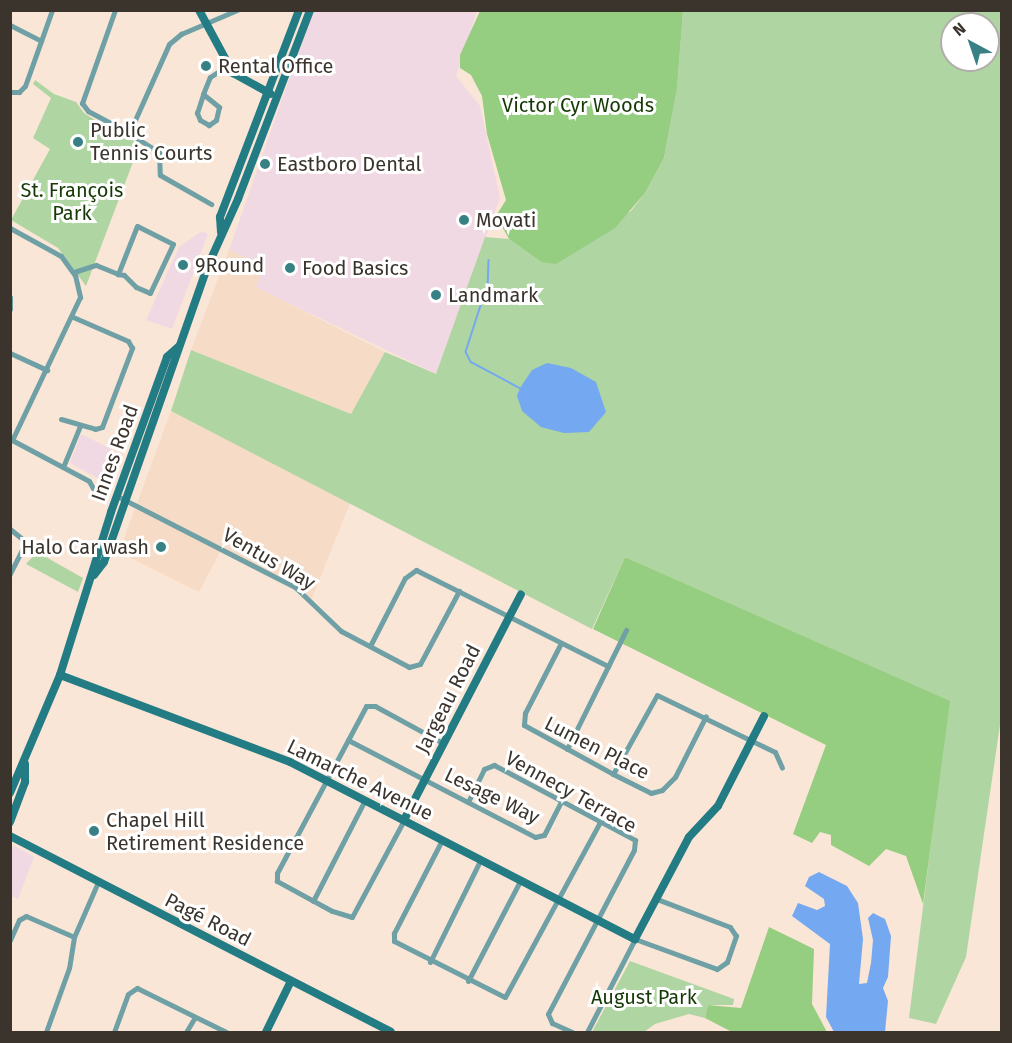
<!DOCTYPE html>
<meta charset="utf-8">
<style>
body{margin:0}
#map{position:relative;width:1012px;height:1043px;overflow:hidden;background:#fae6d6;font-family:"Fira Sans",sans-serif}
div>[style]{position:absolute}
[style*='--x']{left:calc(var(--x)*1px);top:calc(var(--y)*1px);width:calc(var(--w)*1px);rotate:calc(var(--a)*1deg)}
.commercial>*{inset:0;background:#f1d9e4}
.built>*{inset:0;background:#f6dbc6}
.green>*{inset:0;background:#afd5a2}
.forest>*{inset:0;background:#95cd81}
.water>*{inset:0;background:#74a8f0}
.stream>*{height:1.5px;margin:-0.75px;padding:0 0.75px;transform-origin:0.75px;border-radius:0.75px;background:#74a8f0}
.street>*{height:5px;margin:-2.5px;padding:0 2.5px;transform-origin:2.5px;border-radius:2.5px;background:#6ea0a5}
.secondary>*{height:8px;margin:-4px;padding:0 4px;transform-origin:4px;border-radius:4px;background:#237c84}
.dots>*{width:16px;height:16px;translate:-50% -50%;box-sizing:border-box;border:3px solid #fff;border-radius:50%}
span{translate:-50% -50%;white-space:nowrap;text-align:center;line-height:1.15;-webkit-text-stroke:6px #fff;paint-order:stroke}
.poi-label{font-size:20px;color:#3b342d}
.left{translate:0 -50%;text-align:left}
.right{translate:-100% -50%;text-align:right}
.park-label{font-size:20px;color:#163a05}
.street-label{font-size:20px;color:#3b342d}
.frame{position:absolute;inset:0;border:12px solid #3b342d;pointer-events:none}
.north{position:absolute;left:940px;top:12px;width:60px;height:60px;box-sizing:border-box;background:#fff;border:2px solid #b1aeab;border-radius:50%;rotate:320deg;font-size:16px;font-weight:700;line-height:24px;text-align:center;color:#3b342d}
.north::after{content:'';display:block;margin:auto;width:21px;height:27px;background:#378084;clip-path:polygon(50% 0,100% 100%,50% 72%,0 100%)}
</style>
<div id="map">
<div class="commercial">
<i style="clip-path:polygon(313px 11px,477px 11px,456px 76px,480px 106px,500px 198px,436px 374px,255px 287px,263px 265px,229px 250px)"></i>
<i style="clip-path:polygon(202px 231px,208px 234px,172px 329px,146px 320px,179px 247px)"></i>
<i style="clip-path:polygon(81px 434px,123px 455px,112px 486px,70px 463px)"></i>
<i style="clip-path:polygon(15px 846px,34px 857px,18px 899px,11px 896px,11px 847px)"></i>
</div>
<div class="built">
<i style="clip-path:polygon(229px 250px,264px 265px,256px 287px,385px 352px,351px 414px,191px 350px)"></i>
<i style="clip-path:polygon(171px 411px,351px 501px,310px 603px,292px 589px,220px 552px,199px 592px,119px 552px)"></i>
</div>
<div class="green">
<i style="clip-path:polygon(evenodd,683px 11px,1001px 11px,1002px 711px,966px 957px,936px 1024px,909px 1018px,949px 701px,625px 557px,592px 629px,171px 411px,191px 350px,351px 414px,385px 352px,436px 374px,485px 237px,509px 239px,541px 262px,631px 211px,645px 193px,664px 158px,677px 89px,683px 11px,952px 24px,988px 24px,988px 60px,952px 60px,952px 24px)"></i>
<i style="clip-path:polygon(35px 80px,54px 94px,76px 102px,84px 113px,120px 136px,131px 137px,138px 149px,86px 286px,58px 248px,11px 220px,50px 149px,33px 138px,51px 98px,33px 84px)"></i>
<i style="clip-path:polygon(37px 552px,83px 578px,78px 592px,26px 564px)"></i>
<i style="clip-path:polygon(630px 961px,734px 999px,733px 1005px,708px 1005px,705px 1018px,689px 1014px,655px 1024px,644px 1032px,592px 1032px)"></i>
</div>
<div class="forest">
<i style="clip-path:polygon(480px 11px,683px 11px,677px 89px,664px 158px,645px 193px,615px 228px,556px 264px,541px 262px,509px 239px,496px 216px,506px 200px,487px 134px,482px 96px,471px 75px,460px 68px,460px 55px)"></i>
<i style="clip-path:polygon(625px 557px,950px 701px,923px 904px,906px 856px,886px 849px,869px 866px,831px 845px,831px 835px,820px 832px,812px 843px,793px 834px,826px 745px,593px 629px)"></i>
<i style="clip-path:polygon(769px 927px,814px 949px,812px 1004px,827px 1032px,732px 1032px,705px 1018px,708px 1005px,741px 1008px)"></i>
</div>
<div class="water">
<i style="clip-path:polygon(547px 363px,571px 368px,596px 382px,606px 412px,589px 432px,564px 433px,541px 427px,522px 411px,517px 396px,520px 388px,532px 370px)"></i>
<i style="clip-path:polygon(819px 872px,847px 886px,858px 903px,863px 939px,859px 984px,867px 983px,871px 963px,873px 940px,868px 918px,873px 913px,885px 919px,891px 936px,888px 977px,883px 988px,888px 1001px,885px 1032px,834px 1032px,826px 1017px,830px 944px,792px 916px,798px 903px,817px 910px,825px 906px,824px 899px,805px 886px,809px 877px)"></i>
</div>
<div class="stream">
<i style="--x:489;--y:260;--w:24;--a:92"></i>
<i style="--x:488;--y:284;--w:71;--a:107.9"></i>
<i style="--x:466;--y:352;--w:11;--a:63"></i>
<i style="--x:471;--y:362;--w:55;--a:28"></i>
</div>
<div class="street">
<i style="--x:115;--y:10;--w:99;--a:109.5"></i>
<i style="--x:82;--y:103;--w:10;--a:53"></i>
<i style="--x:88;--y:111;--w:34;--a:28"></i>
<i style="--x:118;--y:127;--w:13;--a:9"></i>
<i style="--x:10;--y:25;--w:35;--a:27"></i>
<i style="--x:10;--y:92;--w:9;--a:0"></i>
<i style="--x:19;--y:92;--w:8;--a:-45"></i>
<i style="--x:25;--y:86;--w:81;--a:-70.4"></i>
<i style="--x:203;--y:94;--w:21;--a:39"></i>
<i style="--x:219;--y:107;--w:13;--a:103"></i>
<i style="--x:216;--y:120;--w:9;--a:144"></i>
<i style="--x:209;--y:125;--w:10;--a:-151"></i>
<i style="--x:200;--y:120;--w:8;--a:-113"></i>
<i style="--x:197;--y:113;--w:20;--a:-72"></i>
<i style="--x:203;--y:94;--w:18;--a:-68"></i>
<i style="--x:210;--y:77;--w:20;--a:-33"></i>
<i style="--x:131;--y:129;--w:93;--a:-65.9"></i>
<i style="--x:169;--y:44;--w:16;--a:-40"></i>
<i style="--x:181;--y:34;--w:61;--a:-23.2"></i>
<i style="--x:131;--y:129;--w:12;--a:55"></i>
<i style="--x:138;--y:139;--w:25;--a:32"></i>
<i style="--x:159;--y:152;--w:23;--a:88"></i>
<i style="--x:160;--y:175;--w:59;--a:29.6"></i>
<i style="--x:10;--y:228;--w:58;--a:28.8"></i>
<i style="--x:61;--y:256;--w:24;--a:54"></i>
<i style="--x:75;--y:275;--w:23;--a:77"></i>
<i style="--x:80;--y:297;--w:158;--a:115.4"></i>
<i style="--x:74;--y:272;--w:23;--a:-18"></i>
<i style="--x:96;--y:265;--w:24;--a:22"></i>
<i style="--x:118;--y:274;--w:6;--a:9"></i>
<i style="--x:124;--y:275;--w:17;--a:45"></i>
<i style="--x:136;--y:287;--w:15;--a:23"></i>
<i style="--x:150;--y:293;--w:54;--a:-64.9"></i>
<i style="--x:173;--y:244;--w:40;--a:-153.4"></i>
<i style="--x:137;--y:226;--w:52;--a:111.6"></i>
<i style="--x:10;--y:297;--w:12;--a:90"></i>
<i style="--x:10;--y:353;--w:41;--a:24.7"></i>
<i style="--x:61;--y:419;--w:35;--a:16"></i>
<i style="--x:95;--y:429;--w:7;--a:-16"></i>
<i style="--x:102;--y:427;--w:85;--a:-69.2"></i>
<i style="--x:132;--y:348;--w:8;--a:-120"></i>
<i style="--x:128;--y:341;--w:60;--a:-156.4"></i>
<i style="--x:10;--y:439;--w:89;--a:28"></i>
<i style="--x:89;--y:481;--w:10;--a:61"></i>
<i style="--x:63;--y:467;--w:44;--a:-67.5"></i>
<i style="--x:117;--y:496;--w:200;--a:27.1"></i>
<i style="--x:295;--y:587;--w:64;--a:43.7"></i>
<i style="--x:341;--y:631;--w:77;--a:27.9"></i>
<i style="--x:409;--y:667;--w:11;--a:-15"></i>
<i style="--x:420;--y:664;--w:83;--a:-61.9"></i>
<i style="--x:10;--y:529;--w:21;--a:39"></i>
<i style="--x:26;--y:542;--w:36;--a:117"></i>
<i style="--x:561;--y:643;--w:79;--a:117.2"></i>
<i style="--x:525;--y:713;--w:12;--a:95"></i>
<i style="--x:524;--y:725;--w:102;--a:28.8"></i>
<i style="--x:613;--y:774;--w:42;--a:26.6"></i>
<i style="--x:651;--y:793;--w:11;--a:-15"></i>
<i style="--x:662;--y:790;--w:18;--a:-45"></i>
<i style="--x:675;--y:777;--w:68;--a:-63.1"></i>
<i style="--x:370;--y:646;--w:76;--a:-62.8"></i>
<i style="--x:405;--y:578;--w:14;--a:-36"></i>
<i style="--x:416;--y:570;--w:215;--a:26.6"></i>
<i style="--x:348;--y:740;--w:211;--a:27.4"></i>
<i style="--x:535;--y:837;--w:9;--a:-13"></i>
<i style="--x:544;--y:835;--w:38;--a:-63"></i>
<i style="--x:567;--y:749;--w:133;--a:-63.6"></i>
<i style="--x:613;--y:774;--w:90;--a:-60.9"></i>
<i style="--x:657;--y:695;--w:131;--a:25.8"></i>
<i style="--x:775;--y:752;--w:17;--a:66"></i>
<i style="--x:468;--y:802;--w:37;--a:-64"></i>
<i style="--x:484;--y:769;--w:11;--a:-22"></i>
<i style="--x:494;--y:765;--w:160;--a:28"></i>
<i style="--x:635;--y:840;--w:10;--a:96"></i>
<i style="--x:634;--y:850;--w:185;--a:117.7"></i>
<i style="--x:548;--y:1014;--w:10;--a:66"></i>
<i style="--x:552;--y:1023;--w:22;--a:24"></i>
<i style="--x:404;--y:820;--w:110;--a:118.2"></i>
<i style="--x:352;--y:917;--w:21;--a:-163"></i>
<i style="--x:332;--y:911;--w:63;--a:-151.4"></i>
<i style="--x:277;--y:881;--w:8;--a:-90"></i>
<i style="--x:277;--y:873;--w:189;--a:-61.9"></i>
<i style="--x:366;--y:706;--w:9;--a:0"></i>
<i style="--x:375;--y:706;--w:77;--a:28.6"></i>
<i style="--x:442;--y:840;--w:105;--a:117.3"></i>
<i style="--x:394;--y:933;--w:8;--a:90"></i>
<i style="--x:394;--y:941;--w:124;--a:26.8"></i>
<i style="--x:505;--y:997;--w:199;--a:-61.5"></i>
<i style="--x:313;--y:901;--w:114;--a:-62.8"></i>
<i style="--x:74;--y:937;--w:60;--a:-66.4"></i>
<i style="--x:10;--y:940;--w:22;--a:-66"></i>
<i style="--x:19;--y:920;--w:8;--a:-30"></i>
<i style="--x:26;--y:916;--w:52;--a:23.6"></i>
<i style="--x:74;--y:937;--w:31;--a:99"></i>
<i style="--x:69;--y:968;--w:68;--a:109.8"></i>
<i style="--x:430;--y:962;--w:115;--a:-63.7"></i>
<i style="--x:468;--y:981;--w:115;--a:-62.5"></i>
<i style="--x:114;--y:1032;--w:40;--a:-69.8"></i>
<i style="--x:128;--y:994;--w:11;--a:-34"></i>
<i style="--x:137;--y:988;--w:99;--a:26.3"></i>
<i style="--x:186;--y:1032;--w:17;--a:-59"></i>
<i style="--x:587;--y:1032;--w:105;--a:-62.7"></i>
<i style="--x:635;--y:939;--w:87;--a:20.1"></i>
<i style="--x:717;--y:969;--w:12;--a:-35"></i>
<i style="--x:727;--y:962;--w:28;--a:-71"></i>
<i style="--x:736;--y:936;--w:11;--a:-124"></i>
<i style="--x:730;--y:927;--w:78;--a:-159"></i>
</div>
<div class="secondary">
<i style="--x:199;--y:10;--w:72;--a:61.6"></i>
<i style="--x:233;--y:73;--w:43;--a:28.9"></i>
<i style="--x:221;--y:232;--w:15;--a:-94"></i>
<i style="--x:220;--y:217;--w:222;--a:-69.1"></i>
<i style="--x:94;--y:575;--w:16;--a:-52"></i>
<i style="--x:104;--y:562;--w:309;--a:-70.7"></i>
<i style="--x:206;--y:270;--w:78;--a:-65.7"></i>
<i style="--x:238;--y:199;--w:202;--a:-69.1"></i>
<i style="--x:60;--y:675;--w:246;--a:20.7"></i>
<i style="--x:290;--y:762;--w:388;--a:27.2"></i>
<i style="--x:635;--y:939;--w:115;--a:-62.1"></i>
<i style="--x:689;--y:837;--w:42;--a:-46.9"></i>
<i style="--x:718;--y:806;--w:101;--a:-62.9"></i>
<i style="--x:10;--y:793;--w:128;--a:-67"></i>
<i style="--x:60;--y:675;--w:171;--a:-72.6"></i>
<i style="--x:111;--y:512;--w:165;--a:-70.1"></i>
<i style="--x:167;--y:357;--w:15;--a:-42"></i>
<i style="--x:404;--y:820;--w:254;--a:-62.6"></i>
<i style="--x:10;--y:822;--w:43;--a:-69.4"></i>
<i style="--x:25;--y:782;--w:18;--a:-90"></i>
<i style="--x:10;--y:836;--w:428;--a:27.2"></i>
<i style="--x:266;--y:1032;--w:57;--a:-63.9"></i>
</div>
<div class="dots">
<i style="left:206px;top:66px;background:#378084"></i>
<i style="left:78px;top:142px;background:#378084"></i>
<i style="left:265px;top:164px;background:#378084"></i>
<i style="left:464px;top:220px;background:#378084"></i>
<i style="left:183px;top:265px;background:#378084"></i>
<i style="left:290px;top:268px;background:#378084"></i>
<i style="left:436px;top:295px;background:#378084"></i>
<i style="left:161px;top:547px;background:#378084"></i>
<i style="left:94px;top:831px;background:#378084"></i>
</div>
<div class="poi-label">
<span class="left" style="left:218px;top:66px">Rental Office</span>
<span class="left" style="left:90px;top:142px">Public<br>Tennis Courts</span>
<span class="left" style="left:277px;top:164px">Eastboro Dental</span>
<span class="left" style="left:476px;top:220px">Movati</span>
<span class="left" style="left:195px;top:265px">9Round</span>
<span class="left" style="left:302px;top:268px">Food Basics</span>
<span class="left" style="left:448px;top:295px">Landmark</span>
<span class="right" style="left:149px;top:547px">Halo Car wash</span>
<span class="left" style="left:106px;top:832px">Chapel Hill<br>Retirement Residence</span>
</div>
<div class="park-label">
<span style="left:578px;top:105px">Victor Cyr Woods</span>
<span style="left:72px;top:202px">St. François<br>Park</span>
<span style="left:644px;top:997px">August Park</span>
</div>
<div class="street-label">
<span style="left:115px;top:453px;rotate:-70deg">Innes Road</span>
<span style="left:269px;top:559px;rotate:30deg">Ventus Way</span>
<span style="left:448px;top:699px;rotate:-63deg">Jargeau Road</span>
<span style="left:597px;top:748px;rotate:27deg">Lumen Place</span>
<span style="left:360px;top:780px;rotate:26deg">Lamarche Avenue</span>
<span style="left:571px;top:792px;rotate:29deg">Vennecy Terrace</span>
<span style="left:492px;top:796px;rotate:26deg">Lesage Way</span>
<span style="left:208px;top:920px;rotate:27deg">Pagé Road</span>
</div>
<div class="frame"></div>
<div class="north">N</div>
</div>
